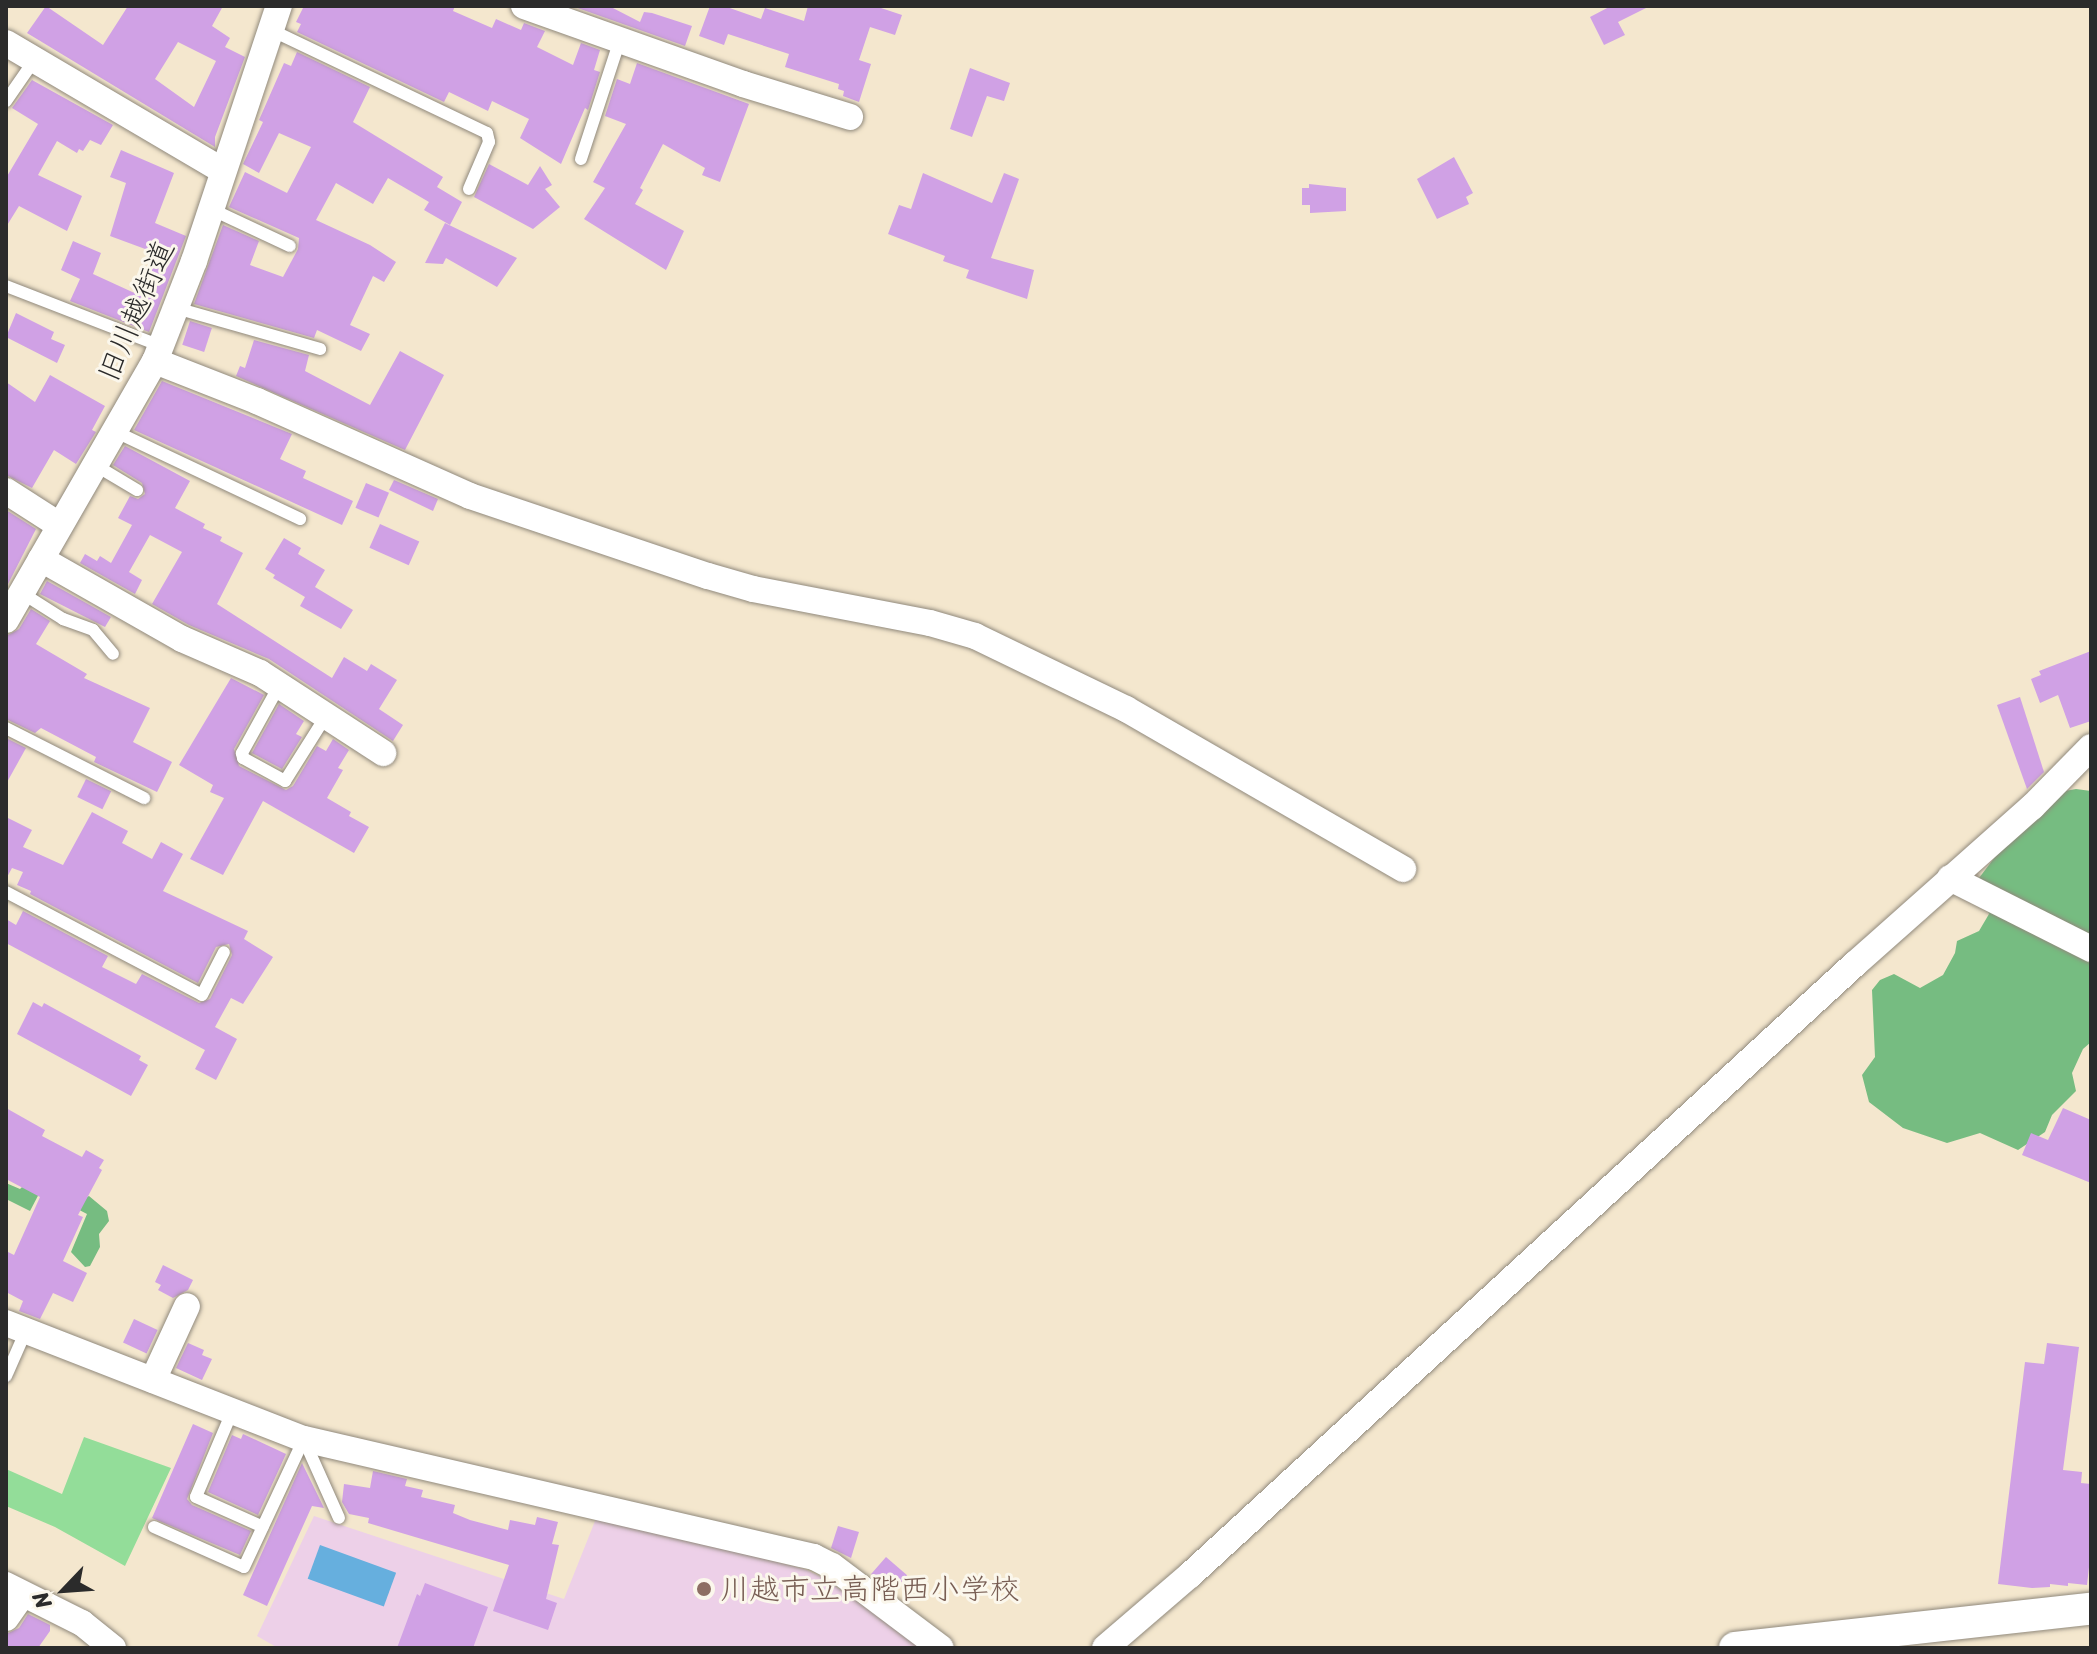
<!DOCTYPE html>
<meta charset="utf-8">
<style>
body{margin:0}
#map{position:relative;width:2097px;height:1654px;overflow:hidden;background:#f4e7ce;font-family:Sriracha,"Klee One",sans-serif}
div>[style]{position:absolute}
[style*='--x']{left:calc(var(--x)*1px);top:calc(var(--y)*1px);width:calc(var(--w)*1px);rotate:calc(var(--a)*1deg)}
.built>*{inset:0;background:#edd0e8}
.green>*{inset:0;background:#93dd99}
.forest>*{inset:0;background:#76bc81}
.water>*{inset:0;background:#66afde;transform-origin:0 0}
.building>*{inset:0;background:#d0a1e5;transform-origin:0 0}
.roads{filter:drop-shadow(0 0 2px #90897c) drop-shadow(0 0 2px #90897c)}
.service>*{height:12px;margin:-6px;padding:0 6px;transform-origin:6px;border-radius:6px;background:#fff}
.minor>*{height:26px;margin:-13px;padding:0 13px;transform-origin:13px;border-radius:13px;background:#fff}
.tertiary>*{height:32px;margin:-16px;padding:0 16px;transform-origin:16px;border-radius:16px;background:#fff}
.dots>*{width:22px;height:22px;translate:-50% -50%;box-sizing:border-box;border:4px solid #fbf7ec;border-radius:50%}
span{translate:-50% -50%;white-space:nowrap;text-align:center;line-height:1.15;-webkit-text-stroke:6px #fbf7ec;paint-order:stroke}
.street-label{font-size:30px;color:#2b2b2b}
.education-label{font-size:30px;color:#785e54}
.left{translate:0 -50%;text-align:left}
.frame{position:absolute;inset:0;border:8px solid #2b2b2b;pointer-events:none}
.north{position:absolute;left:24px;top:1550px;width:80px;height:80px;-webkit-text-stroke:6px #fbf7ec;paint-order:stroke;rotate:245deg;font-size:22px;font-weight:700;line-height:32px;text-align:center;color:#2b2b2b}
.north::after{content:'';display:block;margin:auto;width:28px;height:36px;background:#2b2b2b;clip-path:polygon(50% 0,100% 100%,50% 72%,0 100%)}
</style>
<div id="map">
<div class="built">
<i style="clip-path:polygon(314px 1516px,564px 1599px,597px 1516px,804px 1569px,824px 1578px,922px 1648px,278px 1648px,257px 1636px)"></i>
</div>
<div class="green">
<i style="clip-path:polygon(84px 1437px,171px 1468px,125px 1566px,55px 1527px,6px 1506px,6px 1469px,62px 1494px)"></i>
</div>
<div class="forest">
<i style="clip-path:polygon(2076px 789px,2091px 791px,2091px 1042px,2083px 1049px,2072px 1073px,2076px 1091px,2052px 1115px,2045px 1132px,2018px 1150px,1980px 1133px,1947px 1143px,1903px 1128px,1869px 1102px,1862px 1075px,1875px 1057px,1872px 990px,1880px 980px,1894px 974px,1920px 988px,1943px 975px,1955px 953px,1957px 941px,1979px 931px,1989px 914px,1979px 878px,2004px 845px,2065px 791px)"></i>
<i style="clip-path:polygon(27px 1182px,83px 1199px,89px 1196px,107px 1211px,109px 1221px,99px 1234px,100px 1247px,90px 1266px,85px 1267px,71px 1252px,87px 1214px,41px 1190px,30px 1211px,6px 1199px,6px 1183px,20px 1189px)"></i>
</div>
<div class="water">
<i style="left:320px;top:1545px;width:81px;height:36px;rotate:20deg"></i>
</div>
<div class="building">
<i style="clip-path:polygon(evenodd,46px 6px,103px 45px,128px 6px,223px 6px,212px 26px,230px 38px,225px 47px,245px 57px,215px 137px,215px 147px,27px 33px,46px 6px,178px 42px,216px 61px,194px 107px,155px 79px,178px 42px)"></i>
<i style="clip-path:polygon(304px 6px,455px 6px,453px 11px,492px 28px,496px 19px,521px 30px,524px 23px,545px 31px,537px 47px,573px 65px,581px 43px,600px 50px,594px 70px,600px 72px,588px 110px,585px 108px,561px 164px,520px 138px,529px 119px,523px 116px,492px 101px,488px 111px,449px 92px,444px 102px,297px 32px,301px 24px,296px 22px)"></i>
<i style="clip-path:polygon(572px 6px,609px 6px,640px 22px,644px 12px,652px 13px,692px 26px,685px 46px)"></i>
<i style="clip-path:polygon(710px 6px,724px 6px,761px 19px,765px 8px,804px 21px,808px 6px,875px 6px,902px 15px,895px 35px,870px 27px,859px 60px,871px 64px,859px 102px,843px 96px,844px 91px,838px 89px,839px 84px,785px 67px,789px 54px,728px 34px,724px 45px,699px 36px)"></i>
<i style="clip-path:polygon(1611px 6px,1650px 6px,1618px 22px,1625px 35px,1604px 45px,1590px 17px)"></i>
<i style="clip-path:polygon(297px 52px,370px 87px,353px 122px,443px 177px,437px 187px,462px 202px,450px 225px,424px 210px,429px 202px,388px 178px,373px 204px,336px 183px,316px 220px,370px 245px,396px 262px,384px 282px,373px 276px,350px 325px,370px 334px,361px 351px,317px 330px,314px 338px,194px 304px,223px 225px,259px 241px,250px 265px,283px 277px,298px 249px,299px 238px,229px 207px,245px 172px,287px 193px,311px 147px,279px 133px,259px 173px,243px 164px,263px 122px,259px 120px,284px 63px,291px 66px)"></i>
<i style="clip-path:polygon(637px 63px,749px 104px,720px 182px,702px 175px,705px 168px,663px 144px,640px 188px,643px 190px,635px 204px,684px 231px,666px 270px,584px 219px,605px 188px,593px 182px,626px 124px,605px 116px,617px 79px,630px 84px)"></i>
<i style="clip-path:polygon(970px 68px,1010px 83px,1004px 101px,987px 96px,972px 137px,950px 129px)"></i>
<i style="clip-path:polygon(32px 80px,113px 125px,101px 145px,90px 140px,83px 151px,79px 149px,77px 153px,57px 141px,38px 175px,82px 196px,67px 231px,19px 206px,6px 227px,6px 178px,38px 124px,12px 108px)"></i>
<i style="clip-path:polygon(121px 150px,174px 173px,155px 223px,186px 236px,149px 332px,70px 301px,80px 279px,61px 270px,73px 241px,101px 253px,93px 274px,141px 296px,156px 253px,110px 236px,126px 183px,110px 177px)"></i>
<i style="clip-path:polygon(1454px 157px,1473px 193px,1466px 197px,1469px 204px,1437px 219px,1417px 179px)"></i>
<i style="clip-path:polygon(489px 164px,528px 185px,540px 166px,552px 185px,545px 189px,560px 207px,533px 229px,474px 197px)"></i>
<i style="clip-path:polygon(923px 173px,992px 203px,1004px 173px,1019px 179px,991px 258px,1034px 270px,1027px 299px,966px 278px,969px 270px,943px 261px,945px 256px,888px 234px,899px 205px,911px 209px)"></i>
<i style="clip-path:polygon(1309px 184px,1346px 188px,1346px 211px,1310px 213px,1310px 205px,1302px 205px,1302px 188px,1309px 188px)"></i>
<i style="clip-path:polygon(445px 223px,517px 258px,497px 287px,446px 258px,443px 264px,425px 263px)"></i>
<i style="clip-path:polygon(16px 313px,54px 332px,51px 339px,65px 345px,57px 363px,6px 337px)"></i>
<i style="left:190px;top:321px;width:23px;height:25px;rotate:18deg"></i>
<i style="clip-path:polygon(254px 340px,309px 355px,305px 371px,370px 405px,400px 351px,444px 375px,405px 450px,236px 376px,240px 366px,245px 368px)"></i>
<i style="clip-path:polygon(50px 375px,105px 406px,92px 430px,96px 432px,76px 464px,54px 450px,32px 488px,6px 475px,6px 382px,35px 402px)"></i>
<i style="clip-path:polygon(162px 381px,292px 434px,280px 459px,306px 471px,303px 478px,353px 501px,342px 525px,134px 430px)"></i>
<i style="clip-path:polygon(125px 446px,190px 481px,175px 508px,205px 524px,203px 528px,222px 537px,220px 541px,243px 553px,217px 604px,332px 678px,344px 657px,367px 671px,371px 664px,397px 680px,379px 709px,403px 725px,393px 741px,269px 659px,189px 625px,152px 604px,182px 552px,150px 535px,129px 572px,142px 580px,135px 594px,80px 563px,85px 554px,97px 561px,100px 556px,111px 563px,132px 525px,118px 518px,130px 496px,138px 499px,145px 494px,142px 483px,113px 465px)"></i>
<i style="clip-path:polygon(394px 480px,438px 499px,433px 511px,389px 490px)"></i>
<i style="left:366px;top:483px;width:25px;height:27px;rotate:23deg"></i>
<i style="clip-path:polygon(6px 510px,36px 529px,6px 588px)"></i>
<i style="left:380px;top:524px;width:43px;height:26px;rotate:24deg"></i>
<i style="clip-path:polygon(284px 538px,301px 548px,298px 554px,325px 570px,315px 587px,353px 610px,341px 629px,300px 606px,305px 597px,273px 578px,275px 575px,265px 569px)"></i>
<i style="clip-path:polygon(47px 581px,111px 617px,105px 627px,40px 594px)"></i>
<i style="clip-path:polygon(31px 609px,50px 621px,36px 644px,87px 674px,84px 678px,150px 708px,133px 742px,172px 762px,157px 792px,94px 762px,96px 757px,41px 728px,35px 733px,6px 719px,6px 636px,19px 629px)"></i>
<i style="clip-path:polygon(2091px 651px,2091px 721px,2070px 728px,2058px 695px,2040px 703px,2031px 679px,2041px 675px,2039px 671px)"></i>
<i style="clip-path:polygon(231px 678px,264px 695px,234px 749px,239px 766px,286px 790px,293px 786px,317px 746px,326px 751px,333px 739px,349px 750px,338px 768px,343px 770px,327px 798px,351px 812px,349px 816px,369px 827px,354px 853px,263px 801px,223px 875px,190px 859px,224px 798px,210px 792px,213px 785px,179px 765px)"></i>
<i style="clip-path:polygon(2020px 697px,2044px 772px,2027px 789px,1997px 705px)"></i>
<i style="clip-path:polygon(279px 704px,304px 721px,296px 734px,302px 737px,282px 769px,252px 753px)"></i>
<i style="clip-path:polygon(6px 738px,26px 748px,6px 784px)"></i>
<i style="left:86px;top:779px;width:28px;height:20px;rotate:26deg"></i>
<i style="clip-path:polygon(92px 812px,128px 831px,122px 843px,152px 859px,161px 842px,183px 854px,163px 891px,248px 931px,244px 939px,273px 957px,243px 1004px,231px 998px,215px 1027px,237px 1039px,216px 1080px,195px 1069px,205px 1050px,6px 943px,6px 919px,16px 925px,23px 911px,108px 956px,102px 967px,136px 984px,142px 974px,199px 1003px,210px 999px,232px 955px,229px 944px,216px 947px,198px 983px,30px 894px,31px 891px,17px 885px,23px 872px,12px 868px,6px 879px,6px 817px,32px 830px,23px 847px,63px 865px)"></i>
<i style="clip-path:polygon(33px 1002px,42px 1007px,44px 1003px,141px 1056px,139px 1060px,148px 1065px,131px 1096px,17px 1034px)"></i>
<i style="clip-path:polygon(6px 1108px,45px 1130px,42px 1136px,82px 1157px,86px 1150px,104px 1160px,99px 1168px,102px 1170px,78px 1215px,83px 1217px,63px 1261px,87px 1273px,73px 1302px,53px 1293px,40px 1319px,19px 1311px,23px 1301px,6px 1292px,6px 1251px,14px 1255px,40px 1197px,6px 1179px)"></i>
<i style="clip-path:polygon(2063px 1108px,2091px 1120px,2091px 1183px,2022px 1155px,2031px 1133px,2048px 1140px)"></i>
<i style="clip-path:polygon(163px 1265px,193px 1280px,188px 1290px,173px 1298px,158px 1290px,161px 1285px,155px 1282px)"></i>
<i style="left:134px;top:1319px;width:26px;height:26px;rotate:25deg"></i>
<i style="clip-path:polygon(188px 1343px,204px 1350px,202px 1355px,212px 1359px,202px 1380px,176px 1368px)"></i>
<i style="clip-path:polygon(2047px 1343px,2079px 1347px,2063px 1470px,2082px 1472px,2081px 1483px,2091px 1484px,2091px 1549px,2087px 1585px,2068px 1583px,2068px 1586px,2050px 1584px,2050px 1587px,2032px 1588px,1998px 1584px,2025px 1362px,2044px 1364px)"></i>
<i style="clip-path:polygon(193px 1424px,213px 1433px,187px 1499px,192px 1505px,251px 1531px,240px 1555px,152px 1518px)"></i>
<i style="clip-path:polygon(243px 1434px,286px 1454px,258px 1515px,208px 1492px,232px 1435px,241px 1439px)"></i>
<i style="clip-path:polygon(302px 1463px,324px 1508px,312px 1506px,267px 1606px,243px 1595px)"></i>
<i style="clip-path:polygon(373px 1471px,407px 1479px,405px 1486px,423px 1490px,421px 1497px,455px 1505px,453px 1513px,470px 1520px,508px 1530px,510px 1520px,535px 1525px,537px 1517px,558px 1522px,552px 1544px,559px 1545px,546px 1599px,557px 1603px,548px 1630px,493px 1611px,509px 1565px,368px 1523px,369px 1518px,349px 1514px,342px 1502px,344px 1484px,370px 1488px)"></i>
<i style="clip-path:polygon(838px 1526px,859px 1532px,851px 1558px,831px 1548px)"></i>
<i style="left:886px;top:1557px;width:28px;height:23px;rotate:41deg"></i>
<i style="clip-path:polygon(425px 1583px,488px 1607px,473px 1648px,397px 1648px,417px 1594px,420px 1596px)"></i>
<i style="clip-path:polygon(28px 1614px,50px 1625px,50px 1631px,38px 1648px,6px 1648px,6px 1634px,19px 1628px)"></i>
</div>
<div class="roads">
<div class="service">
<i style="--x:271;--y:30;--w:239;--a:25.5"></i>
<i style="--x:487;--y:133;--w:9;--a:77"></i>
<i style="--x:489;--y:142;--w:51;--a:113.1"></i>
<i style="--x:6;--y:101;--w:47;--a:-55.3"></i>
<i style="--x:581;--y:159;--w:125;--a:-71.9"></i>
<i style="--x:211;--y:209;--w:87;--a:25.1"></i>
<i style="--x:6;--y:286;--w:166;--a:21.2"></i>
<i style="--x:176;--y:308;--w:150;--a:15.9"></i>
<i style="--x:114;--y:431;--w:206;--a:25.3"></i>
<i style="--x:95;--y:465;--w:49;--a:30.8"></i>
<i style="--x:22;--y:593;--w:49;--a:32.4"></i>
<i style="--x:63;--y:619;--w:32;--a:20"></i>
<i style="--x:93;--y:630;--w:31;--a:50"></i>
<i style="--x:279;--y:686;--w:77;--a:118.9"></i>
<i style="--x:242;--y:753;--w:5;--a:79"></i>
<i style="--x:243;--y:758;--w:48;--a:28.7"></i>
<i style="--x:285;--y:781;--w:77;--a:-57.8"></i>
<i style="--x:6;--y:728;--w:155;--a:26.9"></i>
<i style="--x:6;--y:892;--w:221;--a:27.7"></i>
<i style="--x:202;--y:995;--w:48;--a:-62.9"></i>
<i style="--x:6;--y:1376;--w:47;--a:-66.2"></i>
<i style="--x:232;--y:1412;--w:92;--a:113"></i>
<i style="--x:196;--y:1497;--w:73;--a:24.1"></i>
<i style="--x:305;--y:1442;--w:83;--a:65.9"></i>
<i style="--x:154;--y:1527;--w:98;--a:24"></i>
<i style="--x:244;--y:1567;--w:141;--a:-64.9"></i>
</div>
<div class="minor">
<i style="--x:524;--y:6;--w:232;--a:19.6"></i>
<i style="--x:743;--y:84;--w:112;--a:17.1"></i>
<i style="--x:6;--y:43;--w:251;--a:30.5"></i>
<i style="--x:155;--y:361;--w:110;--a:21.4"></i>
<i style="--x:257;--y:401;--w:233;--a:24"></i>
<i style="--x:470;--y:496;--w:251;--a:18.6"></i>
<i style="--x:708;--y:576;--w:47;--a:16.1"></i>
<i style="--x:753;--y:589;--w:180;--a:10.9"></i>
<i style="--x:930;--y:623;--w:47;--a:16.1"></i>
<i style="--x:975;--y:636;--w:168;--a:25.8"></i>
<i style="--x:1126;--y:709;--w:320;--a:30"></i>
<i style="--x:6;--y:491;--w:63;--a:32.7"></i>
<i style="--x:41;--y:559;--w:162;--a:29.6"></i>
<i style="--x:182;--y:639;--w:85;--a:23.6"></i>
<i style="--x:260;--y:673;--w:147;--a:33"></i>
<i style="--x:6;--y:620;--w:299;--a:-60.1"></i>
<i style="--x:155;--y:361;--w:107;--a:-68.7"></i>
<i style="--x:194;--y:261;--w:269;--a:-71.6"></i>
<i style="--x:1950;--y:878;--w:158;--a:26.7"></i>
<i style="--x:6;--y:1323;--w:320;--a:21.3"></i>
<i style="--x:304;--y:1439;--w:523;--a:13.03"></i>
<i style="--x:814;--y:1557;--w:20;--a:27"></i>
<i style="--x:832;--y:1566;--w:136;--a:37"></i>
<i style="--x:153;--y:1380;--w:81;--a:-65.3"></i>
<i style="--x:6;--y:1585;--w:85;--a:26.6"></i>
<i style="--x:82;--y:1623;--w:40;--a:39"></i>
<i style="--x:6;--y:1618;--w:29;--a:-55"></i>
<i style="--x:1105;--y:1648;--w:112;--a:-40.7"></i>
<i style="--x:1190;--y:1575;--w:903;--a:-42.58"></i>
<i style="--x:1855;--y:964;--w:237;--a:-41.6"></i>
<i style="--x:2032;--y:807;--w:84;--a:-45.5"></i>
</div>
<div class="tertiary">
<i style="--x:1735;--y:1648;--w:358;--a:-6.3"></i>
</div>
</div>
<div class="dots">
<i style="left:704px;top:1589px;background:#8d6e63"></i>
</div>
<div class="street-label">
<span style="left:136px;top:311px;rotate:-67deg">旧川越街道</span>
</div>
<div class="education-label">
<span class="left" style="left:720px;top:1589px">川越市立高階西小学校</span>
</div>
<div class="frame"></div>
<div class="north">N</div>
</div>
